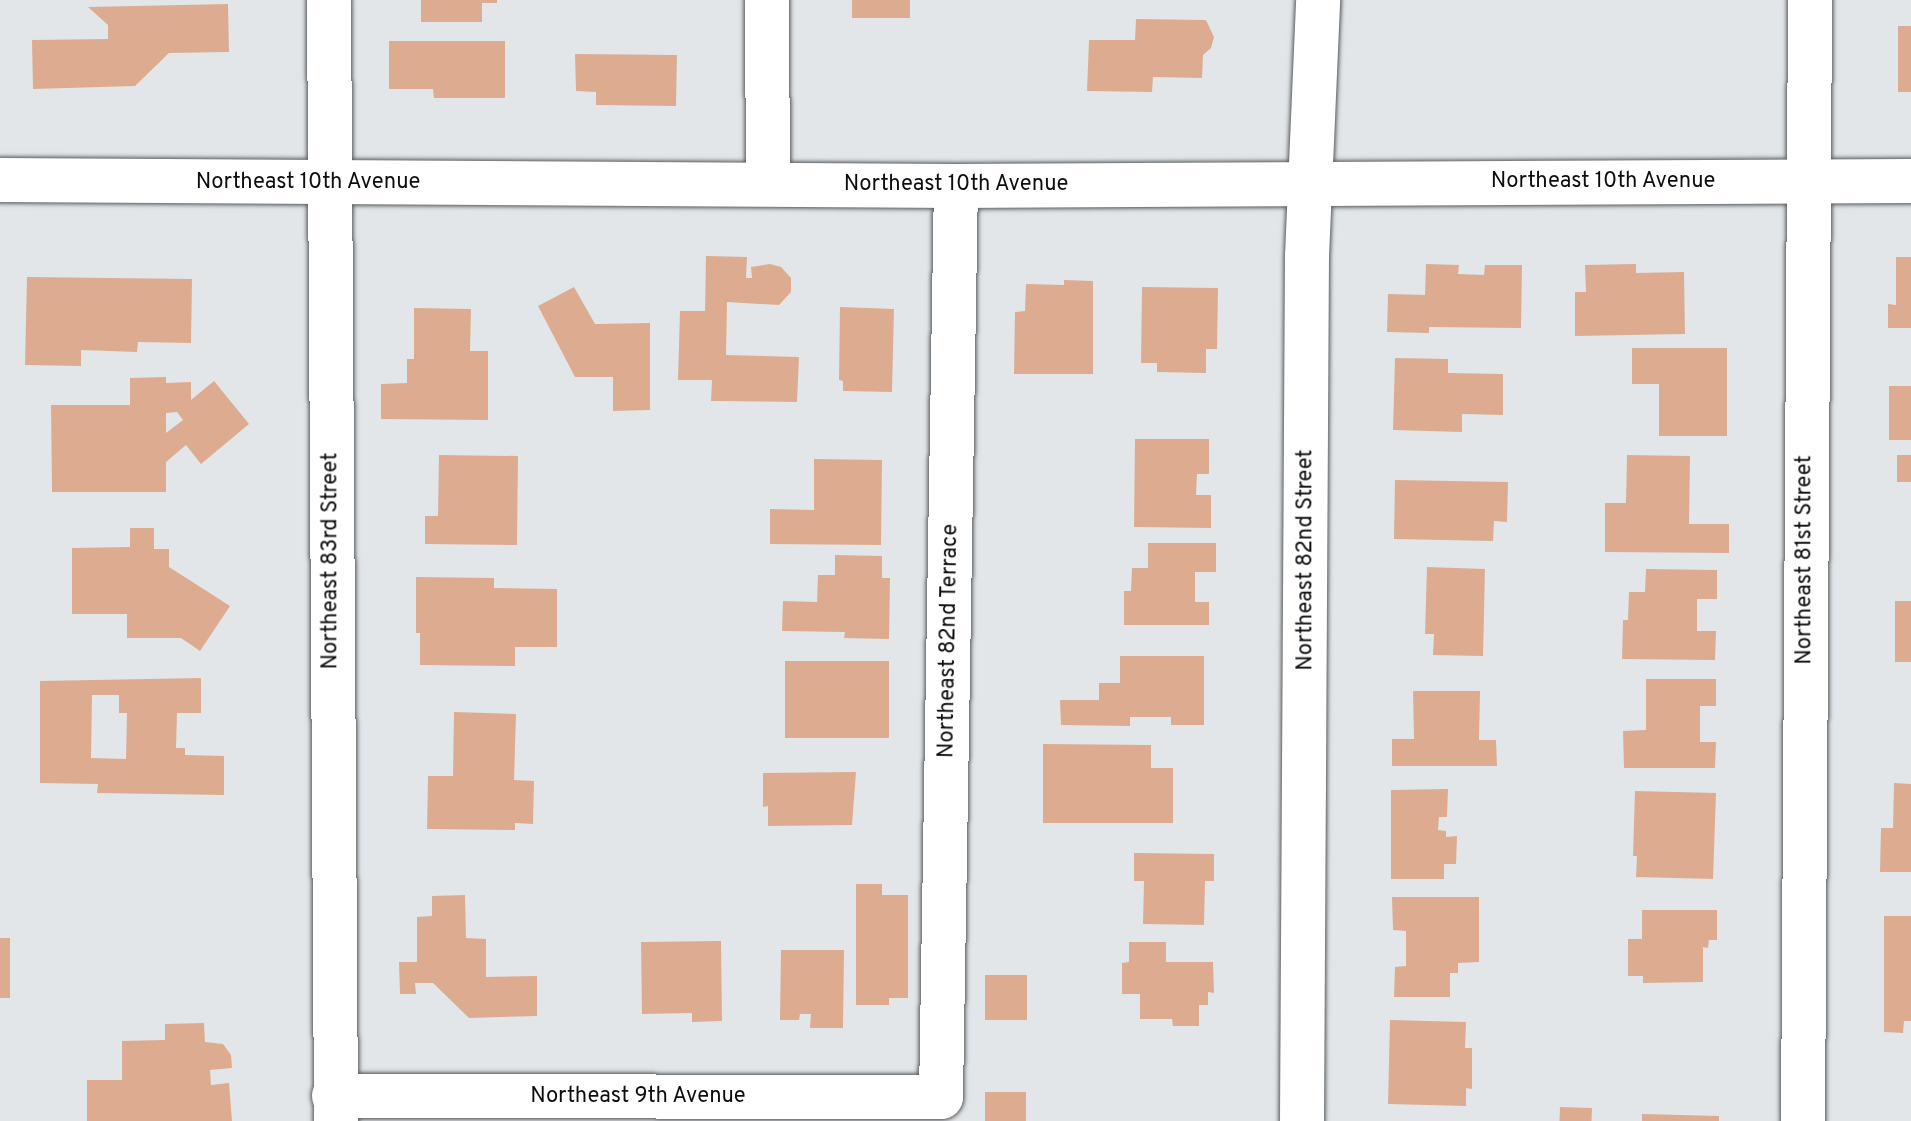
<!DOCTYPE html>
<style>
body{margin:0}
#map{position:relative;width:1911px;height:1121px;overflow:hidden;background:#e2e6e9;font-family:Overpass,sans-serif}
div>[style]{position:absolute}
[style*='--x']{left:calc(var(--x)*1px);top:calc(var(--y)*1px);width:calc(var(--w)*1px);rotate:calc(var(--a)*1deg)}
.building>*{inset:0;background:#ddac90;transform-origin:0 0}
.roads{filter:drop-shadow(0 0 2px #5a5d5f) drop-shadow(0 0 2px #5a5d5f)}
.minor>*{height:44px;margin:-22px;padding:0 22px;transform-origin:22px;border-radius:22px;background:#fff}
.major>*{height:44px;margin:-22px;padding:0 22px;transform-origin:22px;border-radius:22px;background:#fff}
span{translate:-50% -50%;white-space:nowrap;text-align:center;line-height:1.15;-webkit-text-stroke:8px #fff;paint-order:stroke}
.street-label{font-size:22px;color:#0c0d0e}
</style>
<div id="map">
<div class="building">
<i style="clip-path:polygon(421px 0,497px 0,497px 3px,482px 3px,482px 22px,421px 22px)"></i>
<i style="left:852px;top:0;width:58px;height:18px"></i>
<i style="clip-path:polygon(228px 4px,229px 52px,169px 53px,135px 86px,33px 89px,32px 40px,108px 39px,108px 25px,88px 7px)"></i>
<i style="clip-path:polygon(1136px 19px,1206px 20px,1214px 37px,1211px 48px,1203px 55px,1202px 78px,1153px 77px,1152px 92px,1087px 91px,1089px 40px,1135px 40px)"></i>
<i style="left:1898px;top:26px;width:13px;height:66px"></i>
<i style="clip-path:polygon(389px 41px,505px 41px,505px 98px,434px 98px,433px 89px,389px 89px)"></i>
<i style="clip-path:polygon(575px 54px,677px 55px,676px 106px,596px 105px,596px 92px,576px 91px)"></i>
<i style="clip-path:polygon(706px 256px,747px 257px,746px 278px,752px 278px,751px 267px,770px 264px,781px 267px,791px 278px,791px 292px,779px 305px,727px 302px,726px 355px,799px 357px,797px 402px,711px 401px,712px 380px,678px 380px,680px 311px,705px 311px)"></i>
<i style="clip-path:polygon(1896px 257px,1911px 257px,1911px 328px,1888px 328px,1888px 304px,1896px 305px)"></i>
<i style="clip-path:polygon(1426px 264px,1459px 265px,1458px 274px,1484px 275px,1485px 265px,1522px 265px,1521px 328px,1429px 327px,1429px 333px,1387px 332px,1388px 294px,1425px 295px)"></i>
<i style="clip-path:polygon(1636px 264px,1636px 273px,1684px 272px,1685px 334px,1575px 336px,1575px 292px,1586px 292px,1585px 265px)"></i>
<i style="clip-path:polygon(27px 277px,192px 279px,191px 343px,138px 342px,137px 352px,81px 350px,81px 366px,25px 365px)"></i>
<i style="clip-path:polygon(1064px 280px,1093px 281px,1093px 374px,1014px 374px,1015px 312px,1025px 311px,1026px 284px,1064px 285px)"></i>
<i style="clip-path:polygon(574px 287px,595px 324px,650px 323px,650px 410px,613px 411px,613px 377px,575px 377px,538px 306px)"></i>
<i style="clip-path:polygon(1142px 287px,1218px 288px,1217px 349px,1206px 349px,1206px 373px,1157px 372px,1157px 363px,1141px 363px)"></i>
<i style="clip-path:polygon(840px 307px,894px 309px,892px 392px,843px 391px,843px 381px,839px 380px)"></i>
<i style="clip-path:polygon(414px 308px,471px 309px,470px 351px,488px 351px,488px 420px,381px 419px,381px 384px,407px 383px,407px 359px,414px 359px)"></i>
<i style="clip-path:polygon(1632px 348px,1727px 348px,1727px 436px,1659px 436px,1659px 384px,1632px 384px)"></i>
<i style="clip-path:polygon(1395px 358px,1448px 359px,1448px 373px,1503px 374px,1503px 415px,1462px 414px,1462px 432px,1393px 430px)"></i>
<i style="clip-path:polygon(evenodd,166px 377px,166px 383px,191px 382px,191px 400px,214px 381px,249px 424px,201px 464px,186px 445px,166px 462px,166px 492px,52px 492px,51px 405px,130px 405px,130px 378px,166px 377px,177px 412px,183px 420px,166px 433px,166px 413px,177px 412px)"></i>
<i style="left:1911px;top:386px;width:54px;height:22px;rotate:90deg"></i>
<i style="clip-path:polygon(1135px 439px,1209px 439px,1209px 474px,1197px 474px,1196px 495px,1211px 495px,1211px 528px,1134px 527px)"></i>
<i style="clip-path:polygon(439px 455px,518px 456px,517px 545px,425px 544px,425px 516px,438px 516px)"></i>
<i style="clip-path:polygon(1627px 455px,1690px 456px,1689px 524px,1729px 524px,1729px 553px,1605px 552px,1605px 503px,1626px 503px)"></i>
<i style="left:1897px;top:455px;width:14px;height:27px"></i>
<i style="clip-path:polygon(814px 459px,882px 460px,881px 545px,770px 544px,770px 509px,814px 510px)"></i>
<i style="clip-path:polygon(1395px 480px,1508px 482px,1507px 522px,1494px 521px,1493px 541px,1394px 539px)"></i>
<i style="clip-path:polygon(130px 528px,154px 528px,154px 549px,169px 549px,169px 567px,230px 606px,200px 651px,181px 638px,127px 638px,127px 614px,72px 614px,72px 548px,130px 547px)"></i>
<i style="clip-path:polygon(1148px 543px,1216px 543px,1216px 572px,1195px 572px,1195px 602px,1209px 602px,1209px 625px,1124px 625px,1124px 591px,1131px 591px,1132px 568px,1148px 568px)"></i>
<i style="clip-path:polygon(835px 555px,882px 556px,882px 578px,890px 578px,889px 639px,844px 638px,845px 632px,782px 631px,783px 601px,817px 602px,818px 575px,835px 575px)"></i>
<i style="clip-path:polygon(1427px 567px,1485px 569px,1483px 656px,1433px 655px,1434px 634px,1425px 634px)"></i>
<i style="clip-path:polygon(1646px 569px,1717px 570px,1717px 599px,1697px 599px,1697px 631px,1716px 631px,1715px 660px,1622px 659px,1623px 620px,1628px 620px,1629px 592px,1645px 592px)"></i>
<i style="clip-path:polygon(416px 577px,494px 578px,494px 588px,557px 589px,557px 647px,515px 647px,515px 666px,420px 665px,420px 633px,416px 633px)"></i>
<i style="left:1895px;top:601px;width:16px;height:61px"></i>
<i style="clip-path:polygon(1120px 656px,1204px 656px,1204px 725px,1171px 725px,1171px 717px,1130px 717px,1130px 726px,1061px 725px,1060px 700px,1099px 700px,1099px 683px,1120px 683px)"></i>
<i style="left:889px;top:661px;width:77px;height:104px;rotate:90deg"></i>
<i style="clip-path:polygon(evenodd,201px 678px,201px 713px,177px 713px,176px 748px,185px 748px,185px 755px,224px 756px,224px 795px,97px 793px,98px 784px,40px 783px,40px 681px,201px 678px,92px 695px,119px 695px,119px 713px,127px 713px,126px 759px,91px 758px,92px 695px)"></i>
<i style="clip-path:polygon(1646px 679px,1716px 679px,1716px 706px,1700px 706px,1700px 742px,1716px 742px,1715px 768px,1624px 768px,1623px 731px,1646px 730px)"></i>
<i style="clip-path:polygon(1413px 691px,1480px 691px,1479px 740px,1496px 740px,1497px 766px,1392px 766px,1392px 739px,1414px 739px)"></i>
<i style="clip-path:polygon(454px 712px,516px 714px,514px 780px,534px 781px,533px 824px,515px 823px,515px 830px,427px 829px,428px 776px,453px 776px)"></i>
<i style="clip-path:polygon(1043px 744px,1151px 745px,1151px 768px,1173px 768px,1173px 823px,1043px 823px)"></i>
<i style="clip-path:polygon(856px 772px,852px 825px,768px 826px,768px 806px,763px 807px,763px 773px)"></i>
<i style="clip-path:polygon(1894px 783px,1911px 784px,1911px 872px,1880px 872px,1881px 828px,1893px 828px)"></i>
<i style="clip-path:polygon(1448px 789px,1447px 817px,1439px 817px,1438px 830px,1446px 831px,1446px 837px,1457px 836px,1456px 864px,1444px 864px,1444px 879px,1391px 879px,1391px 790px)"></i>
<i style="clip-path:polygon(1635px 791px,1716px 793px,1713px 879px,1636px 877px,1637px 856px,1633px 856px)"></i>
<i style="clip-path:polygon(1134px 853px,1214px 854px,1214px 881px,1205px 881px,1204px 925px,1143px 924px,1144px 881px,1134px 881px)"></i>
<i style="clip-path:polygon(856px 884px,882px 884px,882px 895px,908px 895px,908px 998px,889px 998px,889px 1005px,856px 1005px)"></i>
<i style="clip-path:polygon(465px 895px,466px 938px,486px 939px,486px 977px,537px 976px,537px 1016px,469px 1018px,433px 983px,415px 983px,416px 994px,400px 994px,399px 962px,417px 962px,417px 917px,432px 916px,432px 896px)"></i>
<i style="clip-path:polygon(1392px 897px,1479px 897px,1479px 962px,1458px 963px,1458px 973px,1450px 973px,1450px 997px,1394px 997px,1395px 967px,1406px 966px,1406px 931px,1393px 930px)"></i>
<i style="clip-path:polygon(1642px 910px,1717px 910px,1717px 940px,1709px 940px,1708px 948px,1703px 947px,1703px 982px,1643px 983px,1643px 976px,1628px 976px,1628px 939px,1642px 939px)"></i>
<i style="clip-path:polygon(1884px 916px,1911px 916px,1911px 1021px,1904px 1021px,1903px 1033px,1884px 1032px)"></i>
<i style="left:0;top:938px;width:10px;height:60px"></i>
<i style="clip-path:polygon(721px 941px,722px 1021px,692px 1022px,692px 1013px,642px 1014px,641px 942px)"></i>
<i style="clip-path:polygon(1129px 942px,1166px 942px,1166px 962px,1213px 962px,1214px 993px,1208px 992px,1208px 1005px,1199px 1005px,1199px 1026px,1173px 1026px,1172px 1019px,1140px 1019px,1140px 994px,1122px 994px,1122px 963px,1129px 962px)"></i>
<i style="clip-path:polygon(781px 950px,844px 950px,843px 1028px,810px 1028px,811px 1014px,800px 1014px,799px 1020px,780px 1020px)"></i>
<i style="left:985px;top:975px;width:42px;height:45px"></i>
<i style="clip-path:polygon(1390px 1020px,1466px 1022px,1465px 1048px,1472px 1048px,1472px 1089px,1466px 1088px,1466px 1106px,1388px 1104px)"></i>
<i style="clip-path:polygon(204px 1023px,205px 1042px,223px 1044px,231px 1055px,232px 1068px,210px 1070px,211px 1085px,229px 1083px,232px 1121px,87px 1121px,87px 1080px,122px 1080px,122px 1041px,165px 1040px,165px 1024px)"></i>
<i style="left:985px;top:1092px;width:41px;height:29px"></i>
<i style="left:1560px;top:1107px;width:32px;height:14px;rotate:2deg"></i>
<i style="clip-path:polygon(1642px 1114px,1719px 1116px,1719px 1121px,1642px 1121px)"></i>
</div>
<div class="roads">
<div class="minor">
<i style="--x:329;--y:0;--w:1121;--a:89.64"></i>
<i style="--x:767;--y:0;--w:184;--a:89.7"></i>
<i style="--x:0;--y:180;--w:956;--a:0.36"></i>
<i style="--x:956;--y:186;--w:955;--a:-0.3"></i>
<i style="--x:334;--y:1096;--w:607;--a:0.09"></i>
<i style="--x:941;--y:1097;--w:911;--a:-89.06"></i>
<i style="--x:1803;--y:1121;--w:1121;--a:-89.64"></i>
</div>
<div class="major">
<i style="--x:1302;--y:1121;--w:865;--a:-89.67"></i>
<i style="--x:1307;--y:256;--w:256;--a:-87.5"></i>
</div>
</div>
<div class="street-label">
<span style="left:1603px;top:182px">Northeast 10th Avenue</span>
<span style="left:308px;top:183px">Northeast 10th Avenue</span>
<span style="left:956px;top:185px">Northeast 10th Avenue</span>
<span style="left:1306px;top:560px;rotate:-90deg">Northeast 82nd Street</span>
<span style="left:1805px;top:560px;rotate:-90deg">Northeast 81st Street</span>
<span style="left:331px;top:561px;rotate:-90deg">Northeast 83rd Street</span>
<span style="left:949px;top:641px;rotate:-89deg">Northeast 82nd Terrace</span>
<span style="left:638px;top:1097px">Northeast 9th Avenue</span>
</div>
</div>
